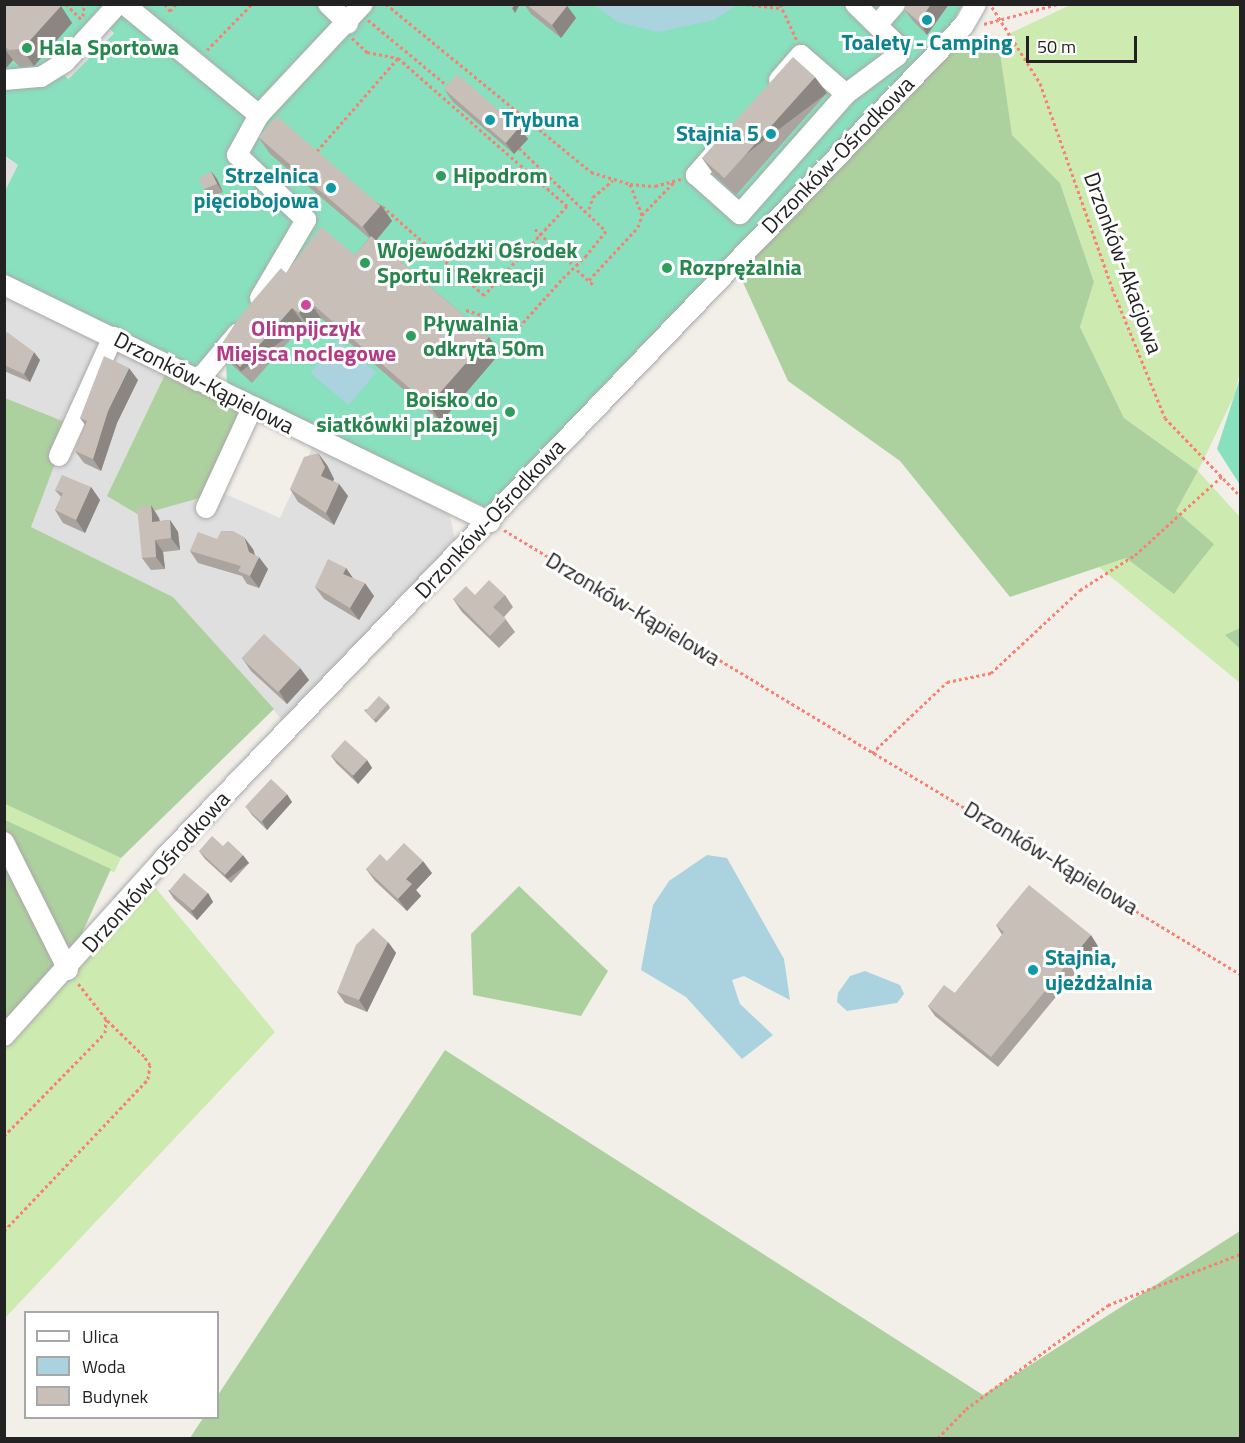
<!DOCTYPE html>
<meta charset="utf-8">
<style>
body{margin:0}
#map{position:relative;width:1245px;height:1443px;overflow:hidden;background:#f2efe9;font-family:"Titillium Web",sans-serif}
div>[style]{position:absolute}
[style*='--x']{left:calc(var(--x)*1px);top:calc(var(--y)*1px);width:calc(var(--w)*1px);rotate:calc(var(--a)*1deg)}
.residential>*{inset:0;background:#e0dfdf}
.grass>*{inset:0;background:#cdebb0;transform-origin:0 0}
.forest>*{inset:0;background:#add19e}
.pitch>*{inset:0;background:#88e0be}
.parking>*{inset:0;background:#e2e2e2;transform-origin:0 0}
.water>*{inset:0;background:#aad3df;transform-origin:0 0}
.path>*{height:3px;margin-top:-1.5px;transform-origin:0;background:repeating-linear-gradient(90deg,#fa8072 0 3px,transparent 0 6px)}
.roads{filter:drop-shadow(0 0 2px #a9a9a9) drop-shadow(0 0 2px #a9a9a9)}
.minor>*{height:20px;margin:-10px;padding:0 10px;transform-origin:10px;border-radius:10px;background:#fff}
.path-bridge>*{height:3px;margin-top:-1.5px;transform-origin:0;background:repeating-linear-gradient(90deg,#fa8072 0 3px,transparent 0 6px)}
.wall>*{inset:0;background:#aba49e}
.shaded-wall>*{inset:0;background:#8b8681;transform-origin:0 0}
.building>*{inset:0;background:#c7bfb8;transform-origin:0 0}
.dots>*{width:16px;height:16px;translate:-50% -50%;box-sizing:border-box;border:3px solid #fff;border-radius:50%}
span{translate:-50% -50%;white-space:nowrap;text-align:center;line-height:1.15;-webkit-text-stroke:6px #fff;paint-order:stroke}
.culture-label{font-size:22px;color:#0d838f;font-weight:700}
.left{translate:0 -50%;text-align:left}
.right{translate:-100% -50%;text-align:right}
.leisure-label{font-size:22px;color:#27864d;font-weight:700}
.street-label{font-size:22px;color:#222}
.hotel-label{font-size:22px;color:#b23c85;font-weight:700}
.frame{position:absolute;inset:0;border:6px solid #222;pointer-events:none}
.legend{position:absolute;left:24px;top:1311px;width:195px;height:108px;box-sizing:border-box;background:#fff;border:2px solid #a7a7a7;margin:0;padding:8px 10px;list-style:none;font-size:18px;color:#222}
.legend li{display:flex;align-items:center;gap:12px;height:30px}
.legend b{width:30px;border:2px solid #a7a7a7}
.scale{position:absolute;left:1026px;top:36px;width:111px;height:27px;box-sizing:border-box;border:3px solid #222;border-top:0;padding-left:8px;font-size:18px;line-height:21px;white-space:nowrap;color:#222;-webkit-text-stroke:4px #fff;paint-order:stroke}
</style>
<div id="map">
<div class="residential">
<i style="clip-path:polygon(5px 157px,18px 165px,5px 192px)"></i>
<i style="clip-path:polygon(11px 279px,169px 366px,108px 495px,221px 492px,280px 518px,318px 435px,414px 476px,450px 516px,455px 540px,422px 595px,284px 722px,173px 597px,30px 527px,70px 425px,5px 398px,4px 297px)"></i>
</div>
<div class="grass">
<i style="clip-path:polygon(1070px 5px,1240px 5px,1240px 370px,1235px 394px,1198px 471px,1240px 517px,1240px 628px,1226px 635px,1240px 649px,1240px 683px,1099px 567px,1126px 558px,1176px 511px,1198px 471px,1124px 418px,1080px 327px,1094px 282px,1060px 183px,1011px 136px,998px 39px)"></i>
<i style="left:5px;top:804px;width:128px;height:16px;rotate:25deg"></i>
<i style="clip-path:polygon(149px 880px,275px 1032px,5px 1318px,5px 1040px)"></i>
</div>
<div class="forest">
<i style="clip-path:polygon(962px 37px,998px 39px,1012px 135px,1060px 183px,1094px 282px,1080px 327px,1124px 418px,1198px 471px,1176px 511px,1214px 544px,1174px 594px,1126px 558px,1010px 597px,900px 461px,788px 381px,736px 267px)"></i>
<i style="clip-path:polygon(169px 366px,257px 410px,221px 492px,139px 515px,107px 496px)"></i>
<i style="clip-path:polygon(5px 398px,70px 424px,31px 527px,173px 597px,274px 709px,121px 858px,5px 804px)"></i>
<i style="clip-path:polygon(1240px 628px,1240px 649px,1225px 635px)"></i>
<i style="clip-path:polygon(5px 820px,111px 869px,61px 980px,5px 1040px)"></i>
<i style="clip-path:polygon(519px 886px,608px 971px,581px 1016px,473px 995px,471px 934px)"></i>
<i style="clip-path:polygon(445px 1050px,983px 1395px,1240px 1231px,1240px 1438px,190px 1438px,203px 1418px,218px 1418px,218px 1395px)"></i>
</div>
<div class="pitch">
<i style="clip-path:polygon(5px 5px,962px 5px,950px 28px,494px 504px,484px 507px,227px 384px,226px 361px,198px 371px,5px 277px,4px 193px,18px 165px,5px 156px)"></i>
<i style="clip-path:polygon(1240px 378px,1240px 485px,1217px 449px)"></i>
</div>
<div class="parking">
<i style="left:105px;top:24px;width:13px;height:65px;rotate:45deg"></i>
</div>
<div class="water">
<i style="clip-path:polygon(594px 5px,737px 5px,714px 20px,658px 32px,618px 22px)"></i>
<i style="left:338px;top:340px;width:50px;height:43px;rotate:40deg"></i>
<i style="clip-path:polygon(707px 855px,727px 858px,784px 959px,790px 1000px,744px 976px,732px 980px,740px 1004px,773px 1035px,742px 1059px,686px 997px,641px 970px,653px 905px,669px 881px)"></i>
<i style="clip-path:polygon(865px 971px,900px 985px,904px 994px,897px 1003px,847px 1011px,837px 1002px,838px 993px,850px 976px)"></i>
</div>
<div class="path">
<i style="--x:66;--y:4;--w:21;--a:45"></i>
<i style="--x:165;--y:4;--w:9;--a:54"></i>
<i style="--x:170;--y:11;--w:9;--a:-49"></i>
<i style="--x:386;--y:4;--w:265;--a:39.3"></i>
<i style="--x:591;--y:172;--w:41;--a:17.1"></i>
<i style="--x:630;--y:184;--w:25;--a:5"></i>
<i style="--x:655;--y:186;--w:27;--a:-15"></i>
<i style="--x:746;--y:4;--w:33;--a:7"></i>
<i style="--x:780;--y:4;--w:40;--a:65"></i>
<i style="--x:992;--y:7;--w:90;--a:57.7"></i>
<i style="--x:1040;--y:83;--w:217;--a:70.6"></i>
<i style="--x:1112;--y:288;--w:140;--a:67.8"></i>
<i style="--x:1165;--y:418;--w:108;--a:46.1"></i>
<i style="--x:83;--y:16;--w:12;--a:-85"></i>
<i style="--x:368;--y:20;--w:105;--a:39.6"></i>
<i style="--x:984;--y:24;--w:76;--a:-15.3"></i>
<i style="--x:352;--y:38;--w:21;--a:43"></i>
<i style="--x:367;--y:52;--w:32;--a:11"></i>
<i style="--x:398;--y:58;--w:225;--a:41.2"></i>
<i style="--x:567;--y:206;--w:122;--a:133"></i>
<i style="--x:484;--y:295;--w:135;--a:-138.9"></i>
<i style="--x:207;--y:50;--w:64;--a:-45.6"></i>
<i style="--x:519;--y:148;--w:120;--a:43.7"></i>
<i style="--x:606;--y:231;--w:32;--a:129"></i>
<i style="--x:317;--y:151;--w:123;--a:-48.9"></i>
<i style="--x:589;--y:209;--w:13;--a:-72"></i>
<i style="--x:593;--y:197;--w:26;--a:-40"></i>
<i style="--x:642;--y:215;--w:46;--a:-45.9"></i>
<i style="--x:535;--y:229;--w:50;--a:43.4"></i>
<i style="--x:577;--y:270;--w:24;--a:42"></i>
<i style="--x:589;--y:280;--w:72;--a:-47.2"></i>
<i style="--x:638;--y:227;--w:13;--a:-72"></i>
<i style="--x:642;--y:215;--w:33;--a:-111"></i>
<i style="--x:466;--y:310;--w:56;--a:17.8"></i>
<i style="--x:519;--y:327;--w:66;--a:-48.1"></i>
<i style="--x:504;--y:530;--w:860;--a:31.1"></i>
<i style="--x:872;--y:753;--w:103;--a:-43.4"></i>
<i style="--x:947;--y:682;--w:45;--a:-11.6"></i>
<i style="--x:991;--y:673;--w:122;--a:-43"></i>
<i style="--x:1080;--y:590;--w:65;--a:-32.5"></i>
<i style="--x:1135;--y:555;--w:118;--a:-42.2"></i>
<i style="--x:4;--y:1136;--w:144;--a:-45.6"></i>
<i style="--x:105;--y:1033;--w:14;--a:-86"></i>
<i style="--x:106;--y:1019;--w:47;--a:-128.1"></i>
<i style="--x:4;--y:1231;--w:209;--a:-46.5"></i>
<i style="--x:148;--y:1079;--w:14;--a:-82"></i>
<i style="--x:150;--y:1065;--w:11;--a:-124"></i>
<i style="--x:144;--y:1056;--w:53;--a:-135.8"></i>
<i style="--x:938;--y:1438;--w:40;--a:-46"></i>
<i style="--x:966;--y:1409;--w:176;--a:-36.2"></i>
<i style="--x:1108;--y:1305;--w:142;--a:-21.1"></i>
</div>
<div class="roads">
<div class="minor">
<i style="--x:124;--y:4;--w:175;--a:39.4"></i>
<i style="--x:328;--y:4;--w:28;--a:44"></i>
<i style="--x:877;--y:25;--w:28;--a:-49"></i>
<i style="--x:4;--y:80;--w:37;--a:-5"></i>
<i style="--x:41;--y:77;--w:28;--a:-32"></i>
<i style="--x:65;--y:62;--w:79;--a:-47.6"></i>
<i style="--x:779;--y:80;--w:33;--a:-49"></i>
<i style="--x:801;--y:55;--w:60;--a:40.9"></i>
<i style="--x:722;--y:145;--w:40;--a:131"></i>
<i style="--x:696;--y:175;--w:59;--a:41.6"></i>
<i style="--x:740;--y:214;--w:160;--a:-48.5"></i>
<i style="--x:846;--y:94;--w:64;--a:-36.7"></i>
<i style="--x:897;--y:56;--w:12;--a:-95"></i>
<i style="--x:896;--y:44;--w:57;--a:-135.7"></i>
<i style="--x:4;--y:285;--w:541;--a:26"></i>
<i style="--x:260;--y:298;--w:91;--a:-59.5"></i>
<i style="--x:306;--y:220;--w:95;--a:-136.7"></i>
<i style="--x:237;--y:155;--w:46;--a:-61.2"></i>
<i style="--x:259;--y:115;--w:152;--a:-46.9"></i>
<i style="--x:198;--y:381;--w:62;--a:-50.2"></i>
<i style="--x:59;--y:456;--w:131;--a:-65.6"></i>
<i style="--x:206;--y:508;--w:110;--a:-65.3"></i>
<i style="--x:4;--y:842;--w:143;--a:63.4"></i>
<i style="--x:4;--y:1036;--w:239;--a:-48"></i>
<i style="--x:164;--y:858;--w:1155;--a:-46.16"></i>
<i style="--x:964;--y:25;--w:24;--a:-60"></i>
</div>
</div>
<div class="path-bridge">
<i style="--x:563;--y:278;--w:32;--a:-44"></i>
</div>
<div class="wall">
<i style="clip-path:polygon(4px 4px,61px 6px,72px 23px,34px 66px,20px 67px,13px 60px,6px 68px,4px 67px)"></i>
<i style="clip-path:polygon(524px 4px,566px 4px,576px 18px,561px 38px,531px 14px)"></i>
<i style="clip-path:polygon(907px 4px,949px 4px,927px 35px,913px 21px,904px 9px)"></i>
<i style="clip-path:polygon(444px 89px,519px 127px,528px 139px,514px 154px,453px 102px)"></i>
<i style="clip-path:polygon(827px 93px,736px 195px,714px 175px,702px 158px)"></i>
<i style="clip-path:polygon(259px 138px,381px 205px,392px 221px,376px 240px,489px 337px,500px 353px,441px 422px,321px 318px,311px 330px,304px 324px,252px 383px,231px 364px,219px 348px,286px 273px,355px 255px,369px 238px,270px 154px)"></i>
<i style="clip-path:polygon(211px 171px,217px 179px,223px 192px,210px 198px,204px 189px)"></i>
<i style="clip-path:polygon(4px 338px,40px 360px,30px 382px,4px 371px)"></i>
<i style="clip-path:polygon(138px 380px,117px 423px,101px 471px,84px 463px,75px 451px,85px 425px,80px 418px)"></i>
<i style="clip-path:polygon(327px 465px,334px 479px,333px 481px,339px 484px,348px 496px,334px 525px,298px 502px,290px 489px)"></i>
<i style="clip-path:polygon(91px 487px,100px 500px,85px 533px,63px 523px,55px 510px,61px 497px,55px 490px)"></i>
<i style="clip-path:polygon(159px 518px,160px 521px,170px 520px,178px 532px,180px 550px,163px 552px,165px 569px,151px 570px,142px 558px)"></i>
<i style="clip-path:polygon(217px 539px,253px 549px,255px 555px,268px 569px,259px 588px,247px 584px,242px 576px,198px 563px,190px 551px)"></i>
<i style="clip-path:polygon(346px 568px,353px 578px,374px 596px,359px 620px,324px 599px,315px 587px)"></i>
<i style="clip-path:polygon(475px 595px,505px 595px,513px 607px,504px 617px,515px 632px,499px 648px,462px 612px,453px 599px)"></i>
<i style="clip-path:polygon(242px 658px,300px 668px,309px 680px,287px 704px,251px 671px)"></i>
<i style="clip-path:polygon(388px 704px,390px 708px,376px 723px,364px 710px)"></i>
<i style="clip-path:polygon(331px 756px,367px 760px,372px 768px,358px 784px,337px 764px)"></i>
<i style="clip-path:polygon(292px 802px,267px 830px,252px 815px,246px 807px)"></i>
<i style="clip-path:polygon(223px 846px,249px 863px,231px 883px,205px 859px,199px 851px)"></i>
<i style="clip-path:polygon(387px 861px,432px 873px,416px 890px,421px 896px,407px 911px,375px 881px,366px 869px)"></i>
<i style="clip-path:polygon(168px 890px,208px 893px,213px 902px,197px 920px,174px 899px)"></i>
<i style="clip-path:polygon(996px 925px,1098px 946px,998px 1067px,935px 1016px,928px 1006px,955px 993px,1002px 935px)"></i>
<i style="clip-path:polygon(388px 942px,396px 953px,367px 1012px,345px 1003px,337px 992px)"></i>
</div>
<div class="shaded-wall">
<i style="clip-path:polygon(515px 4px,520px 4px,515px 13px,512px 8px)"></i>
<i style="clip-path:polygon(931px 4px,949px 4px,927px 35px,919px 22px)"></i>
<i style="clip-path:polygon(61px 6px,72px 23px,34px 66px,22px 49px)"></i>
<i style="clip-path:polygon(567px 6px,576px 18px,561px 38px,552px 25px)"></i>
<i style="clip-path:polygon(4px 48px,13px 60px,6px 68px,4px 66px)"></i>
<i style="left:815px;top:77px;width:20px;height:135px;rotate:53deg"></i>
<i style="clip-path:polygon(519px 127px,528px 139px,514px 154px,505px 142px)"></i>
<i style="clip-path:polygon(211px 171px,217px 179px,223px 192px,217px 184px)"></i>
<i style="clip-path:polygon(381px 205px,392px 221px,374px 243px,363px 226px)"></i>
<i style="clip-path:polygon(309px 301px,321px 318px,311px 330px,299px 313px)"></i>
<i style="left:292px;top:308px;width:20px;height:79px;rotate:53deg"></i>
<i style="clip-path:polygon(489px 337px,500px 353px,441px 422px,429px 405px)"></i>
<i style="clip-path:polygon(34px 352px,40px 360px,30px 382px,24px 374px)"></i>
<i style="clip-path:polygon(129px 368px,138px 380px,117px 423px,101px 471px,93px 459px,108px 411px)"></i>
<i style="clip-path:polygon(318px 453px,327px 465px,334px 479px,330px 488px,321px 476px)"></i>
<i style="clip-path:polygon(339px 484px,348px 496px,334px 525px,326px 513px)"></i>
<i style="clip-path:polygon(91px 487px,100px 500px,85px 533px,76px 520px)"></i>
<i style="clip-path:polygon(151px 505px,159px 518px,161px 534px,152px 522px)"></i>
<i style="clip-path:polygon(170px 520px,178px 532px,180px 550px,171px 538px)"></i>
<i style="clip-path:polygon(244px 537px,253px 549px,257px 562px,259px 557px,268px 569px,259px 588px,250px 576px,249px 552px)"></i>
<i style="clip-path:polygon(155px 540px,163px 552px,165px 569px,156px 557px)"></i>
<i style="clip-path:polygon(346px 568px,354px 580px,343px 574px)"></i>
<i style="clip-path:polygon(365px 583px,374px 596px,359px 620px,350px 608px)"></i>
<i style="clip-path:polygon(300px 668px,309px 680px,287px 704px,279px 691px)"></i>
<i style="clip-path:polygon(367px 760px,372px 768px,358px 784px,352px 775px)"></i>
<i style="clip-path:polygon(287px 794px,292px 802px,267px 830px,262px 821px)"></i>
<i style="left:243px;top:855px;width:10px;height:27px;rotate:53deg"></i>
<i style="clip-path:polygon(423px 861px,432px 873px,416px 890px,421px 896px,407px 911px,398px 899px,406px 879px)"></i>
<i style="clip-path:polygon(208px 893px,213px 902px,197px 920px,191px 911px)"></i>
<i style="left:1091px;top:935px;width:13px;height:158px;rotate:58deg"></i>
<i style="clip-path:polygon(388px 942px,396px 953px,367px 1012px,359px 1000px)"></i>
</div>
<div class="building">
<i style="clip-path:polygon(4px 4px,59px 4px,61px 6px,22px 49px,9px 50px,4px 46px)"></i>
<i style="clip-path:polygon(507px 4px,515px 4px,512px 8px)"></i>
<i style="clip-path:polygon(526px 4px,566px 4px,567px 6px,552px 25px)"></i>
<i style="clip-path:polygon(907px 4px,931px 4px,919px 22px,904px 9px)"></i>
<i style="left:793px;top:57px;width:30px;height:136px;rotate:42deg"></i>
<i style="left:457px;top:74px;width:82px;height:20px;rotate:41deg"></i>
<i style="left:277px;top:116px;width:137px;height:28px;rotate:41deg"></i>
<i style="clip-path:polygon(211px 171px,217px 184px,204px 189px,198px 179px)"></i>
<i style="clip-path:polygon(321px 227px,355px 255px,371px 236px,489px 337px,429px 405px,309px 301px,299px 313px,292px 308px,240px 367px,219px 348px,240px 316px,281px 268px,286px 273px)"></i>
<i style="clip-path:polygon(7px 332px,34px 352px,24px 374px,4px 365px,4px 338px)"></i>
<i style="clip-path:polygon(104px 356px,129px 368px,108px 411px,93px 459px,75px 451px,87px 421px,80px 418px)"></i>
<i style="clip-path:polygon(318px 453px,325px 467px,321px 476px,339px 484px,326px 513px,290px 489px,304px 457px)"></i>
<i style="clip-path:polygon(62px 475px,91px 487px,76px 520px,55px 510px,63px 493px,55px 490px)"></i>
<i style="clip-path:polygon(151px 505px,152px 522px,170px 520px,171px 538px,155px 540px,156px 557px,142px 558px,137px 507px)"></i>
<i style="clip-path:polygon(221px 531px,233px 531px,244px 537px,249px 552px,259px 557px,250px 576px,238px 571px,241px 566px,190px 551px,198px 532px,217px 539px)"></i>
<i style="clip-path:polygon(328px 559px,346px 568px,343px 574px,365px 583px,350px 608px,315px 587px)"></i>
<i style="clip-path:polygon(489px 580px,505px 595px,493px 607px,506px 619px,490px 636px,453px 599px,466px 586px,475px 595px)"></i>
<i style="left:264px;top:634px;width:50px;height:33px;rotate:43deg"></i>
<i style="left:379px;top:696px;width:12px;height:21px;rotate:42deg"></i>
<i style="left:345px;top:740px;width:30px;height:21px;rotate:42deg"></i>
<i style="left:271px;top:779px;width:22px;height:38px;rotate:43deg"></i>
<i style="clip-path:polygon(212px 836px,223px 846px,228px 841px,243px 855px,225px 875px,199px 851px)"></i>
<i style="clip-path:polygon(404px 843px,423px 861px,406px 879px,412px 884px,398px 899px,366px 869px,380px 854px,387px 861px)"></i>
<i style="left:184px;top:873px;width:31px;height:23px;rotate:40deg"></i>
<i style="clip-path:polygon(1029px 885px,1091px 935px,991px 1057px,928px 1006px,944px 985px,955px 993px,1004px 932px,996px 925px)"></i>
<i style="clip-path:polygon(373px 928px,388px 942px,359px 1000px,337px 992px,356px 945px)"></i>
</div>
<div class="dots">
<i style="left:927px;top:20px;background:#0f9aa8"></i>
<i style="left:27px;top:48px;background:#2e9e5b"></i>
<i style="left:490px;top:120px;background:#0f9aa8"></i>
<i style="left:771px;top:134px;background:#0f9aa8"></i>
<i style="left:441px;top:176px;background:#2e9e5b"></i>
<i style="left:331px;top:188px;background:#0f9aa8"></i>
<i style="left:365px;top:263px;background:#2e9e5b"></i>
<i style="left:667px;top:268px;background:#2e9e5b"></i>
<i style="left:306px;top:305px;background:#d1479c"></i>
<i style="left:411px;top:336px;background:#2e9e5b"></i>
<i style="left:510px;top:412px;background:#2e9e5b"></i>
<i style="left:1033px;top:970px;background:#0f9aa8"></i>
</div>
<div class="culture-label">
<span style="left:927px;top:43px">Toalety - Camping</span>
<span class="left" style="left:502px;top:120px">Trybuna</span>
<span class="right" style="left:759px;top:134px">Stajnia 5</span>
<span class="right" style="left:319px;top:188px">Strzelnica<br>pięciobojowa</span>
<span class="left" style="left:1045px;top:970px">Stajnia,<br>ujeżdżalnia</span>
</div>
<div class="leisure-label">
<span class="left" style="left:39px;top:48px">Hala Sportowa</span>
<span class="left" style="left:453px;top:176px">Hipodrom</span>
<span class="left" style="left:377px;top:263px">Wojewódzki Ośrodek<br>Sportu i Rekreacji</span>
<span class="left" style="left:679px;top:268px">Rozprężalnia</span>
<span class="left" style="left:423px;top:336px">Pływalnia<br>odkryta 50m</span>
<span class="right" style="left:498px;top:412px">Boisko do<br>siatkówki plażowej</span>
</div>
<div class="street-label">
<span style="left:838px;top:155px;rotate:-46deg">Drzonków-Ośrodkowa</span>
<span style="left:1123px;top:263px;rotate:70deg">Drzonków-Akacjowa</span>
<span style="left:204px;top:383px;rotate:27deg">Drzonków-Kąpielowa</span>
<span style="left:490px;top:519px;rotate:-47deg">Drzonków-Ośrodkowa</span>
<span style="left:633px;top:609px;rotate:31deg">Drzonków-Kąpielowa</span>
<span style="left:1051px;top:858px;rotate:31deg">Drzonków-Kąpielowa</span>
<span style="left:156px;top:872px;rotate:-48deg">Drzonków-Ośrodkowa</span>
</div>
<div class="hotel-label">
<span style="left:306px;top:341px">Olimpijczyk<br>Miejsca noclegowe</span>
</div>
<div class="frame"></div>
<ul class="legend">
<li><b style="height:8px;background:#fff"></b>Ulica</li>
<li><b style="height:16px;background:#aad3df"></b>Woda</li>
<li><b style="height:16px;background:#c7bfb8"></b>Budynek</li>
</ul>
<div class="scale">50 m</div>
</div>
